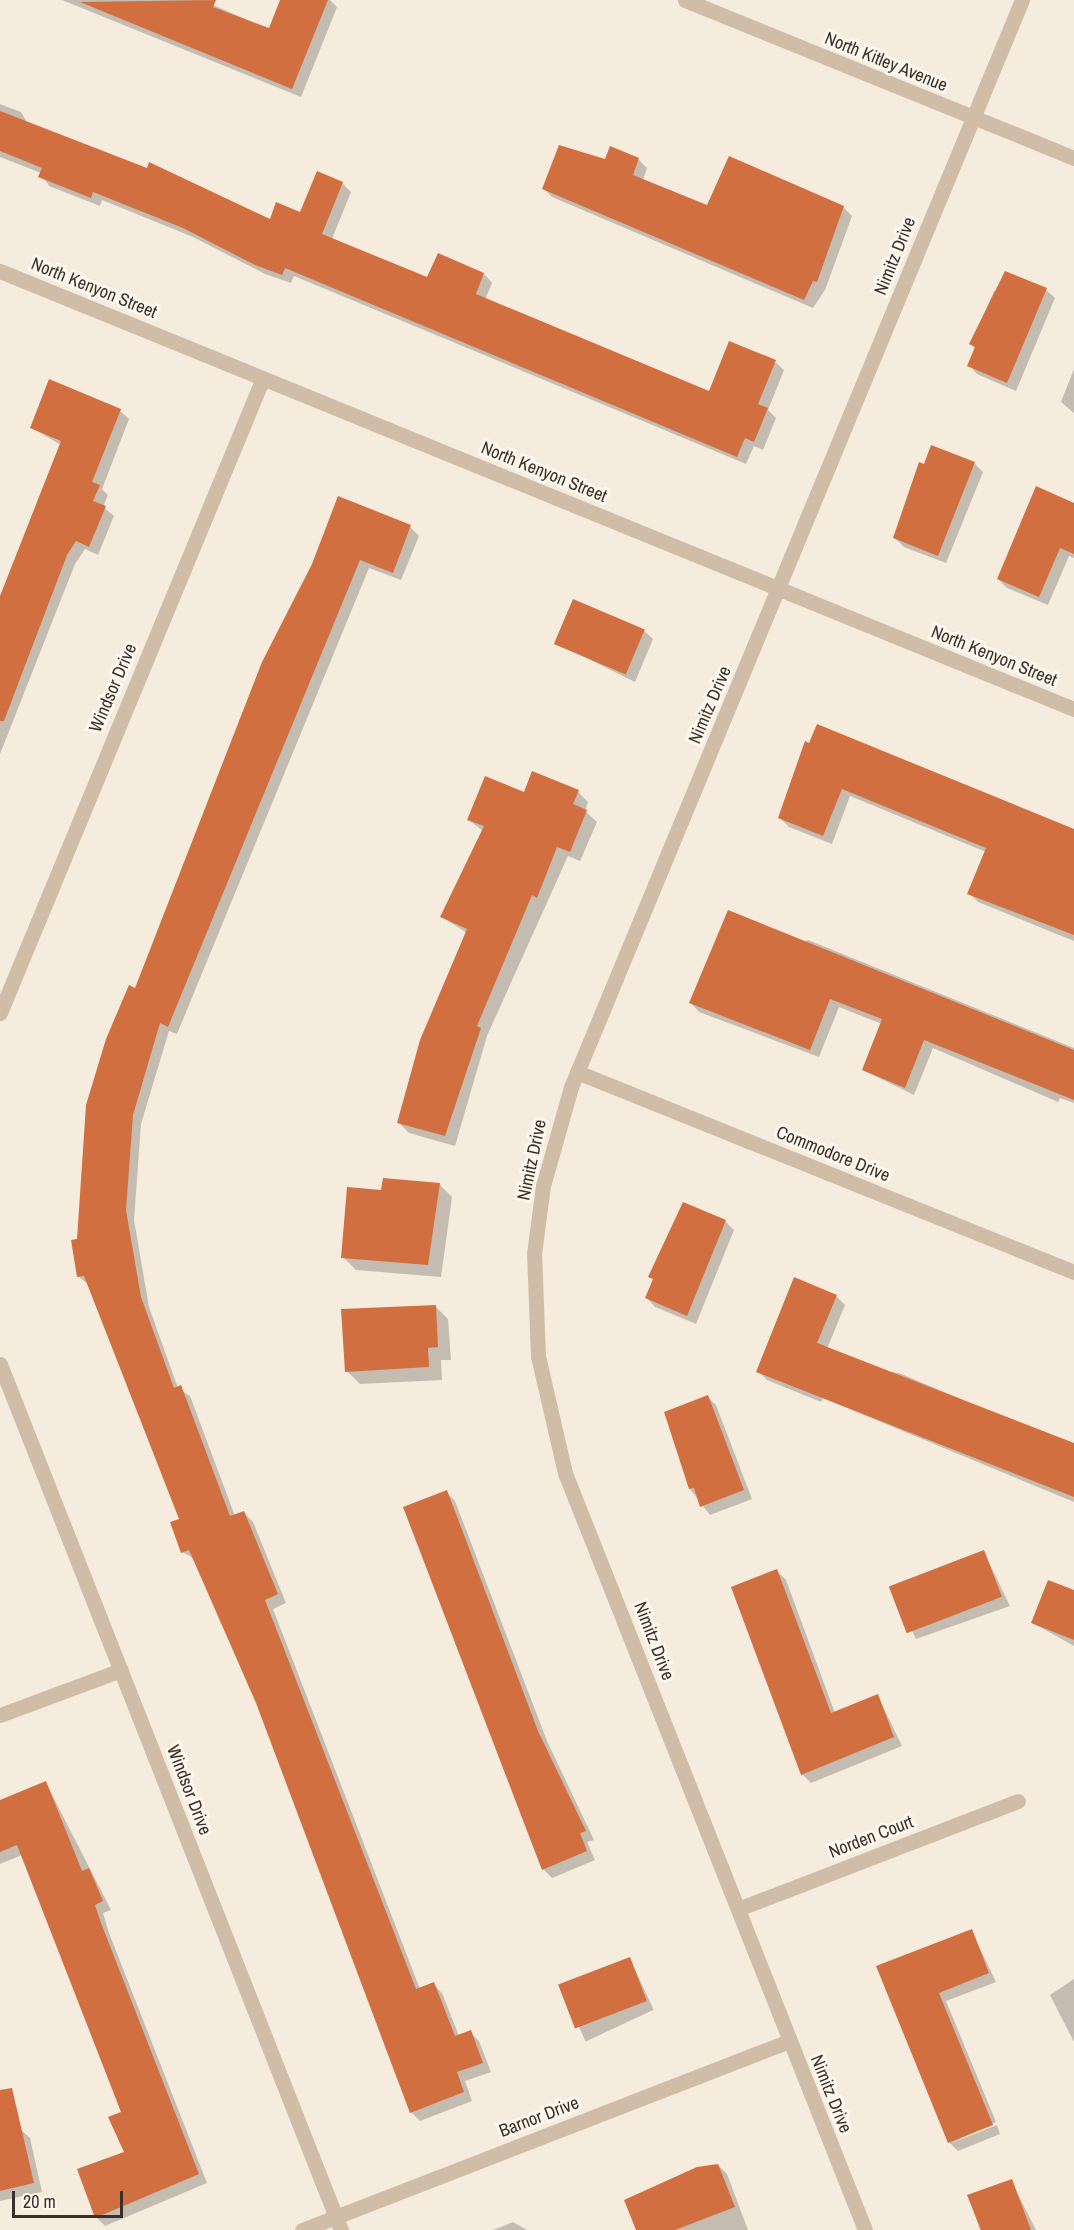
<!DOCTYPE html>
<style>
body{margin:0}
#map{position:relative;width:1074px;height:2230px;overflow:hidden;background:#f5ecde;font-family:"Archivo Narrow",sans-serif}
div>[style]{position:absolute}
[style*='--x']{left:calc(var(--x)*1px);top:calc(var(--y)*1px);width:calc(var(--w)*1px);rotate:calc(var(--a)*1deg)}
.shadow>*{inset:0;background:#0003;transform-origin:0 0}
.building>*{inset:0;background:#d26f40;transform-origin:0 0}
.minor>*{height:15px;margin:-7.5px;padding:0 7.5px;transform-origin:7.5px;border-radius:7.5px;background:#cfbda8}
.tertiary>*{height:15px;margin:-7.5px;padding:0 7.5px;transform-origin:7.5px;border-radius:7.5px;background:#cfbda8}
span{translate:-50% -50%;white-space:nowrap;text-align:center;line-height:1.15;-webkit-text-stroke:6px #fcf6ec;paint-order:stroke}
.street-label{font-size:18px;color:#3b3029}
.scale{position:absolute;left:12px;top:2191px;width:111px;height:27px;box-sizing:border-box;border:3px solid #3b3029;border-top:0;padding-left:8px;font-size:18px;line-height:21px;white-space:nowrap;color:#3b3029;-webkit-text-stroke:4px #fcf6ec;paint-order:stroke}
</style>
<div id="map">
<div class="shadow">
<i style="clip-path:polygon(62px 0,202px 0,270px 30px,282px 0,330px 0,337px 7px,301px 97px)"></i>
<i style="clip-path:polygon(0 104px,21px 112px,28px 124px,271px 221px,301px 214px,342px 183px,351px 192px,332px 239px,428px 279px,438px 255px,484px 274px,492px 283px,485px 300px,710px 393px,775px 362px,784px 370px,768px 410px,776px 418px,763px 450px,754px 446px,746px 464px,294px 276px,291px 283px,265px 274px,193px 237px,102px 200px,100px 206px,49px 186px,41px 173px,0 157px)"></i>
<i style="clip-path:polygon(638px 159px,647px 168px,643px 180px,708px 207px,843px 207px,852px 216px,825px 290px,813px 308px,552px 197px,543px 188px,606px 161px)"></i>
<i style="clip-path:polygon(1046px 290px,1055px 298px,1016px 391px,977px 374px,969px 365px,976px 349px,971px 344px,994px 291px)"></i>
<i style="clip-path:polygon(1074px 369px,1074px 413px,1061px 402px)"></i>
<i style="clip-path:polygon(120px 411px,129px 419px,102px 489px,108px 495px,103px 507px,114px 516px,98px 555px,85px 549px,75px 564px,0 754px,0 597px,61px 445px,32px 428px)"></i>
<i style="clip-path:polygon(974px 463px,983px 472px,946px 563px,904px 547px,895px 538px,925px 466px)"></i>
<i style="clip-path:polygon(1074px 504px,1074px 558px,1069px 556px,1048px 605px,1007px 588px,998px 579px)"></i>
<i style="clip-path:polygon(410px 527px,419px 536px,401px 580px,369px 568px,177px 1034px,169px 1031px,141px 1124px,134px 1220px,149px 1307px,178px 1388px,190px 1396px,235px 1516px,244px 1513px,253px 1522px,286px 1603px,273px 1609px,420px 1989px,433px 1984px,442px 1993px,459px 2036px,470px 2032px,479px 2041px,491px 2072px,465px 2081px,472px 2101px,420px 2121px,411px 2112px,257px 1703px,195px 1559px,182px 1552px,181px 1520px,89px 1285px,78px 1276px,79px 1240px,136px 989px,314px 565px)"></i>
<i style="clip-path:polygon(644px 631px,653px 639px,635px 682px,556px 643px)"></i>
<i style="clip-path:polygon(806px 743px,1074px 885px,1074px 941px,978px 902px,969px 893px,986px 852px,850px 796px,832px 844px,789px 827px,780px 818px)"></i>
<i style="clip-path:polygon(578px 792px,588px 802px,585px 811px,597px 822px,580px 861px,568px 856px,487px 1036px,455px 1146px,409px 1133px,399px 1123px,467px 933px,442px 917px,483px 831px,469px 820px,525px 794px)"></i>
<i style="clip-path:polygon(808px 940px,1074px 1048px,1074px 1103px,1060px 1098px,1058px 1102px,933px 1048px,914px 1095px,863px 1070px,882px 1024px,839px 1007px,819px 1057px,699px 1012px,691px 1003px)"></i>
<i style="clip-path:polygon(439px 1184px,452px 1197px,441px 1277px,356px 1270px,343px 1257px,383px 1192px)"></i>
<i style="clip-path:polygon(725px 1221px,734px 1230px,696px 1324px,655px 1307px,647px 1298px)"></i>
<i style="clip-path:polygon(836px 1296px,845px 1305px,827px 1349px,878px 1371px,899px 1373px,1074px 1447px,1074px 1502px,823px 1398px,821px 1402px,767px 1380px,758px 1371px)"></i>
<i style="clip-path:polygon(435px 1306px,448px 1319px,451px 1360px,441px 1360px,442px 1380px,360px 1384px,347px 1371px)"></i>
<i style="clip-path:polygon(707px 1397px,716px 1405px,752px 1499px,710px 1515px,690px 1489px)"></i>
<i style="clip-path:polygon(446px 1492px,455px 1501px,547px 1741px,594px 1840px,587px 1842px,595px 1860px,552px 1878px,543px 1869px)"></i>
<i style="clip-path:polygon(984px 1552px,1010px 1606px,916px 1639px,891px 1588px)"></i>
<i style="clip-path:polygon(777px 1571px,786px 1580px,835px 1713px,878px 1696px,902px 1746px,811px 1783px,802px 1774px,733px 1588px)"></i>
<i style="clip-path:polygon(1074px 1595px,1074px 1646px,1033px 1623px)"></i>
<i style="clip-path:polygon(46px 1783px,111px 1910px,103px 1913px,109px 1933px,207px 2183px,105px 2226px,96px 2217px,126px 2153px,123px 2113px,22px 1855px,0 1864px,0 1802px)"></i>
<i style="clip-path:polygon(971px 1930px,996px 1982px,946px 2001px,996px 2122px,951px 2143px,997px 2125px,1000px 2134px,958px 2151px,949px 2142px,878px 1967px)"></i>
<i style="left:630px;top:1959px;width:56px;height:75px;rotate:65deg"></i>
<i style="clip-path:polygon(1074px 1979px,1074px 2042px,1050px 1995px)"></i>
<i style="clip-path:polygon(21px 2130px,30px 2138px,42px 2192px,0 2201px,0 2134px)"></i>
<i style="clip-path:polygon(718px 2165px,727px 2174px,748px 2230px,638px 2230px)"></i>
<i style="clip-path:polygon(1011px 2181px,1036px 2230px,980px 2230px,969px 2196px)"></i>
<i style="clip-path:polygon(513px 2222px,527px 2230px,493px 2230px)"></i>
</div>
<div class="building">
<i style="clip-path:polygon(216px 0,213px 7px,269px 28px,280px 0,328px 0,292px 89px,80px 2px)"></i>
<i style="clip-path:polygon(0 111px,147px 168px,149px 162px,270px 219px,276px 202px,300px 212px,317px 171px,343px 182px,322px 234px,427px 277px,438px 253px,484px 273px,476px 294px,709px 391px,729px 341px,776px 360px,758px 404px,768px 408px,754px 442px,745px 438px,737px 457px,285px 268px,282px 275px,255px 265px,183px 228px,93px 192px,91px 198px,38px 177px,42px 168px,0 151px)"></i>
<i style="clip-path:polygon(559px 145px,605px 159px,610px 146px,639px 158px,633px 175px,707px 205px,729px 156px,844px 206px,817px 282px,813px 281px,804px 300px,542px 189px)"></i>
<i style="clip-path:polygon(1005px 271px,1047px 288px,1007px 383px,967px 366px,975px 347px,969px 344px)"></i>
<i style="clip-path:polygon(49px 379px,121px 409px,92px 482px,100px 485px,93px 501px,106px 506px,89px 547px,76px 541px,67px 555px,4px 721px,0 721px,0 596px,61px 441px,30px 428px)"></i>
<i style="clip-path:polygon(931px 445px,975px 462px,938px 556px,893px 538px,919px 462px,924px 464px)"></i>
<i style="clip-path:polygon(1036px 486px,1074px 503px,1074px 554px,1060px 548px,1039px 597px,997px 579px)"></i>
<i style="clip-path:polygon(338px 496px,411px 525px,393px 573px,360px 560px,168px 1027px,160px 1023px,133px 1115px,126px 1210px,141px 1297px,174px 1388px,181px 1385px,230px 1516px,244px 1511px,278px 1594px,265px 1600px,416px 1989px,434px 1982px,455px 2036px,471px 2030px,483px 2063px,457px 2072px,464px 2092px,410px 2113px,256px 1703px,189px 1550px,181px 1553px,170px 1522px,179px 1519px,84px 1276px,77px 1277px,71px 1240px,77px 1239px,86px 1105px,106px 1039px,129px 985px,135px 988px,262px 662px,312px 564px)"></i>
<i style="left:573px;top:599px;width:78px;height:49px;rotate:23deg"></i>
<i style="clip-path:polygon(817px 724px,1074px 829px,1074px 935px,967px 894px,986px 848px,842px 789px,823px 836px,778px 818px,805px 741px,809px 743px)"></i>
<i style="clip-path:polygon(532px 771px,579px 790px,573px 804px,587px 810px,570px 852px,557px 847px,537px 898px,532px 895px,477px 1026px,481px 1028px,445px 1136px,397px 1123px,420px 1040px,467px 929px,440px 917px,484px 826px,467px 820px,485px 776px,524px 792px)"></i>
<i style="clip-path:polygon(728px 910px,1074px 1050px,1074px 1100px,924px 1040px,905px 1088px,862px 1070px,882px 1019px,830px 999px,810px 1050px,689px 1003px)"></i>
<i style="clip-path:polygon(383px 1178px,440px 1183px,428px 1265px,341px 1258px,347px 1187px,381px 1190px)"></i>
<i style="clip-path:polygon(683px 1202px,726px 1220px,687px 1316px,645px 1298px,653px 1279px,648px 1277px)"></i>
<i style="clip-path:polygon(794px 1277px,837px 1295px,817px 1343px,1074px 1443px,1074px 1497px,756px 1372px)"></i>
<i style="clip-path:polygon(436px 1305px,438px 1347px,428px 1348px,429px 1367px,345px 1372px,341px 1309px)"></i>
<i style="clip-path:polygon(708px 1395px,744px 1490px,700px 1507px,694px 1488px,689px 1489px,664px 1412px)"></i>
<i style="clip-path:polygon(447px 1490px,538px 1731px,586px 1831px,580px 1833px,587px 1851px,542px 1870px,403px 1507px)"></i>
<i style="left:984px;top:1550px;width:50px;height:102px;rotate:69deg"></i>
<i style="clip-path:polygon(777px 1569px,831px 1713px,878px 1694px,894px 1737px,801px 1775px,731px 1587px)"></i>
<i style="clip-path:polygon(1048px 1580px,1074px 1590px,1074px 1640px,1031px 1623px)"></i>
<i style="clip-path:polygon(46px 1781px,82px 1871px,89px 1868px,103px 1901px,95px 1905px,101px 1923px,199px 2174px,95px 2218px,77px 2169px,124px 2152px,108px 2117px,121px 2112px,17px 1845px,0 1852px,0 1800px)"></i>
<i style="clip-path:polygon(972px 1929px,989px 1973px,939px 1993px,993px 2125px,948px 2143px,876px 1966px)"></i>
<i style="left:630px;top:1957px;width:47px;height:77px;rotate:69deg"></i>
<i style="clip-path:polygon(12px 2088px,34px 2183px,0 2191px,0 2090px)"></i>
<i style="clip-path:polygon(718px 2164px,735px 2207px,675px 2230px,636px 2230px,624px 2200px,697px 2167px)"></i>
<i style="clip-path:polygon(1012px 2179px,1031px 2230px,981px 2230px,967px 2195px)"></i>
</div>
<div class="minor">
<i style="--x:685;--y:0;--w:420;--a:22.1"></i>
<i style="--x:0;--y:1013;--w:687;--a:-67.5"></i>
<i style="--x:577;--y:1072;--w:536;--a:21.92"></i>
<i style="--x:0;--y:1364;--w:931;--a:68.51"></i>
<i style="--x:0;--y:1715;--w:129;--a:-20.4"></i>
<i style="--x:738;--y:1909;--w:300;--a:-21.1"></i>
<i style="--x:302;--y:2230;--w:522;--a:-21.21"></i>
<i style="--x:865;--y:2230;--w:814;--a:-111.62"></i>
<i style="--x:565;--y:1473;--w:120;--a:-103"></i>
<i style="--x:538;--y:1356;--w:102;--a:-92.2"></i>
<i style="--x:534;--y:1254;--w:69;--a:-82.5"></i>
<i style="--x:543;--y:1186;--w:103;--a:-74.2"></i>
<i style="--x:571;--y:1087;--w:1177;--a:-67.47"></i>
</div>
<div class="tertiary">
<i style="--x:0;--y:271;--w:1160;--a:22.19"></i>
</div>
<div class="street-label">
<span style="left:886px;top:62px;rotate:22deg">North Kitley Avenue</span>
<span style="left:895px;top:256px;rotate:-68deg">Nimitz Drive</span>
<span style="left:94px;top:288px;rotate:22deg">North Kenyon Street</span>
<span style="left:544px;top:472px;rotate:22deg">North Kenyon Street</span>
<span style="left:994px;top:656px;rotate:22deg">North Kenyon Street</span>
<span style="left:113px;top:688px;rotate:-67deg">Windsor Drive</span>
<span style="left:710px;top:705px;rotate:-67deg">Nimitz Drive</span>
<span style="left:833px;top:1154px;rotate:22deg">Commodore Drive</span>
<span style="left:532px;top:1160px;rotate:-78deg">Nimitz Drive</span>
<span style="left:654px;top:1641px;rotate:69deg">Nimitz Drive</span>
<span style="left:189px;top:1790px;rotate:69deg">Windsor Drive</span>
<span style="left:871px;top:1837px;rotate:-21deg">Norden Court</span>
<span style="left:831px;top:2094px;rotate:68deg">Nimitz Drive</span>
<span style="left:539px;top:2117px;rotate:-21deg">Barnor Drive</span>
</div>
<div class="scale">20 m</div>
</div>
